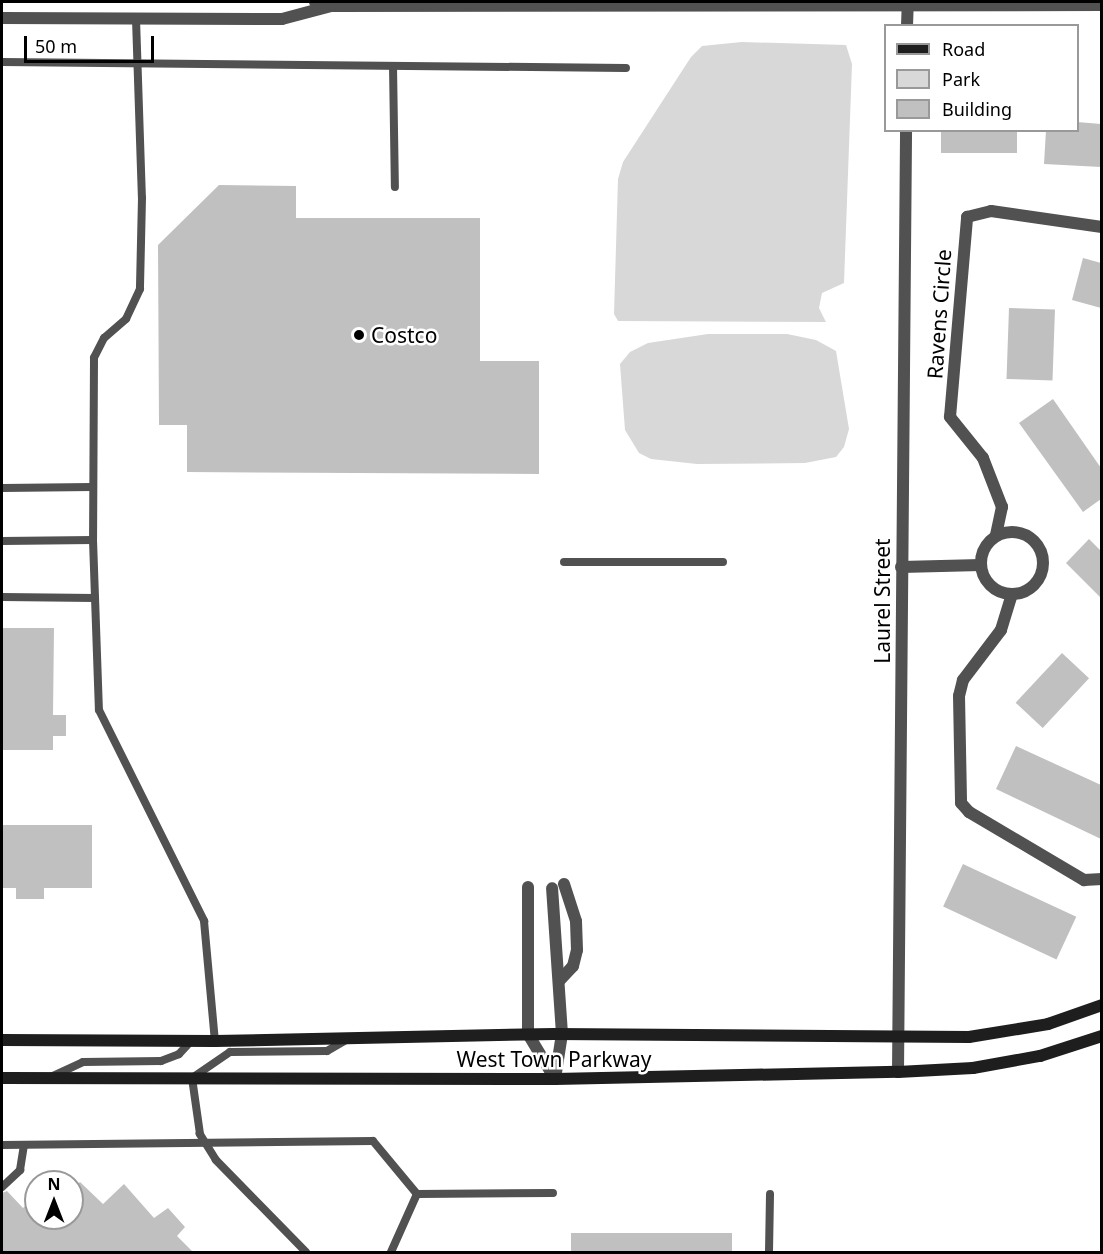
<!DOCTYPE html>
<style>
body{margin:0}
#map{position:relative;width:1103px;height:1254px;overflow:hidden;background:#fff;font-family:"Noto Sans",sans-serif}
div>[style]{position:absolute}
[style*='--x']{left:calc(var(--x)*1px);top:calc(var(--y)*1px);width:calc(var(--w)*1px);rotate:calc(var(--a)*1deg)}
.green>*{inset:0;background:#d8d8d8}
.building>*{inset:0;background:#c0c0c0;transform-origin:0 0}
.service>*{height:8px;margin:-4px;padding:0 4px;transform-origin:4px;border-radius:4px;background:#515151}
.minor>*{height:12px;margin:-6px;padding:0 6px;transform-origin:6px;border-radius:6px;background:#515151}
.minor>.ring{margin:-6px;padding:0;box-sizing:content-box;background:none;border:12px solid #515151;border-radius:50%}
.tertiary>*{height:12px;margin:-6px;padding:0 6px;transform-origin:6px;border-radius:6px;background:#515151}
.secondary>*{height:12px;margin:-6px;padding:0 6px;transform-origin:6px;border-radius:6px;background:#1e1e1e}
.dots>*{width:16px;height:16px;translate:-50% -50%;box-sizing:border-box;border:3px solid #fff;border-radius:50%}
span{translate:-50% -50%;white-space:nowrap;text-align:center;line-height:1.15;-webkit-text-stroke:5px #fff;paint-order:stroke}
.street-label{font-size:21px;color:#000}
.poi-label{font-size:21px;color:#000}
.left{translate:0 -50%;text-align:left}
.frame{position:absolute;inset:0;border:3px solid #000;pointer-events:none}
.legend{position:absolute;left:884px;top:24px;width:195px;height:108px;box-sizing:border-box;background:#fff;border:2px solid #999;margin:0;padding:8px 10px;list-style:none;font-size:18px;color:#000}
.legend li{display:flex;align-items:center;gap:12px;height:30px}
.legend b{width:30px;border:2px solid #999}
.north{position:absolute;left:24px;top:1170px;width:60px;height:60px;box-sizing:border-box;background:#fff;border:2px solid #999;border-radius:50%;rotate:0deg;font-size:16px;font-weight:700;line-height:24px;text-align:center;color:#000}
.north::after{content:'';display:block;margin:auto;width:21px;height:27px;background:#000;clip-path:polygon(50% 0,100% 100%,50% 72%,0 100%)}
.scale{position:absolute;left:24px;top:36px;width:130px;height:27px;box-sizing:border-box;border:3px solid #000;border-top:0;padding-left:8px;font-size:18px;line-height:21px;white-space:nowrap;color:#000;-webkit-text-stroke:4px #fff;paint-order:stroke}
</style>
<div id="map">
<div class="green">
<i style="clip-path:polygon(742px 42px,846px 45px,852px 64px,844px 283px,822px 293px,819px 308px,826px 322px,618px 321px,614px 314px,618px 179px,623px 162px,691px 57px,702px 46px)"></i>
<i style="clip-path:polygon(708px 334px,787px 334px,816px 340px,836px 351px,849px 429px,844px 447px,836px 457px,805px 463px,697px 464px,651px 459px,639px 453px,625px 430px,620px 364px,630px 352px,648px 343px)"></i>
</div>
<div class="building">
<i style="clip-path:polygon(1077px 122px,1101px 124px,1101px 167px,1044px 164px,1046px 130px,1077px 130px)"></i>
<i style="left:941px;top:130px;width:76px;height:23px"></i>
<i style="clip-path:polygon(219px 185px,296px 186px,296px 218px,480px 218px,480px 361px,539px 361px,539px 474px,187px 472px,187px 425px,159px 425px,158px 245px)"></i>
<i style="clip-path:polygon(1083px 258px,1101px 263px,1101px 308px,1072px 300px)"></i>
<i style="left:1009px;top:308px;width:46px;height:71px;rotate:2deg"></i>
<i style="clip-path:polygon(1053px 399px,1101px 468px,1101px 499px,1083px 512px,1019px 423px)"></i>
<i style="clip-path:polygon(1089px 539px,1101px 551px,1101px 598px,1066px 563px)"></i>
<i style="clip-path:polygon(2px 628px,54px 628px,53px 715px,66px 715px,66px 736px,53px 736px,53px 750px,2px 750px)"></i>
<i style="left:1062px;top:653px;width:37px;height:68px;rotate:43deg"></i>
<i style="clip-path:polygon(1016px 746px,1101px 785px,1101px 839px,996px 789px)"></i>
<i style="clip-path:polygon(2px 825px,92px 825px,92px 888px,44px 888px,44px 899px,16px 899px,16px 888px,2px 888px)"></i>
<i style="left:963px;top:864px;width:125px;height:47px;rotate:25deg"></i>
<i style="clip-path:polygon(80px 1182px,103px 1204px,124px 1184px,154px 1218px,168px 1208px,185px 1227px,177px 1236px,193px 1252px,2px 1252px,2px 1193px,7px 1191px,23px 1208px,36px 1196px,36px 1218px,72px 1218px,72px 1189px)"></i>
<i style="left:571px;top:1233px;width:161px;height:19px"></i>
</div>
<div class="service">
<i style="--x:136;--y:19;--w:179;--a:88.1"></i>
<i style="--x:142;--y:198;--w:91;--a:91.3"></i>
<i style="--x:140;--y:289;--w:33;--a:115"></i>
<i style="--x:126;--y:319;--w:29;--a:139"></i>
<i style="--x:104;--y:338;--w:22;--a:117"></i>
<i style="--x:94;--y:358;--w:182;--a:90.3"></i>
<i style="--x:93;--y:540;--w:170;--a:88"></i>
<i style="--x:99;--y:710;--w:236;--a:63.5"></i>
<i style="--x:204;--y:921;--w:121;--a:84.8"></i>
<i style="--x:2;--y:62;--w:624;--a:0.55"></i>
<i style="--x:393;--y:66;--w:121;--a:89.1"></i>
<i style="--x:2;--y:488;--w:90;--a:-0.6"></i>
<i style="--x:2;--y:541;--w:91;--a:-0.6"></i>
<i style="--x:564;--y:562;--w:159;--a:0"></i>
<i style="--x:2;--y:597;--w:93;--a:0.6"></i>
<i style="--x:53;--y:1076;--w:33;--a:-25"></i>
<i style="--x:83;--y:1062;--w:78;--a:-0.7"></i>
<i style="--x:161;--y:1061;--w:19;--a:-21"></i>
<i style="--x:179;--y:1054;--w:18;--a:-47"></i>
<i style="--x:2;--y:1145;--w:371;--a:-0.6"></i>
<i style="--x:373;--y:1141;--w:69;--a:50.3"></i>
<i style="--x:417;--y:1194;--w:136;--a:-0.4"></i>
<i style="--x:2;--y:1187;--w:25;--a:-43"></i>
<i style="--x:20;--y:1170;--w:25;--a:-81"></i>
<i style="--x:306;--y:1252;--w:129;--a:-134.4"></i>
<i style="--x:216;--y:1160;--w:31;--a:-122"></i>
<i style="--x:200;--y:1134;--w:57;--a:-98.1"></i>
<i style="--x:192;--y:1078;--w:46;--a:-34.4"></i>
<i style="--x:230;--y:1052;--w:97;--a:-0.6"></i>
<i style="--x:327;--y:1051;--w:24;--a:-30"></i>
<i style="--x:391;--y:1252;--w:64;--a:-65.9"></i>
<i style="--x:769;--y:1252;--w:58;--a:-89"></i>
</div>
<div class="minor">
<i class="ring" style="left:981px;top:532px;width:50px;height:50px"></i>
<i style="--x:996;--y:535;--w:29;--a:-78"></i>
<i style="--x:1002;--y:507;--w:53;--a:-111.2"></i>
<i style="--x:983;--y:458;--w:53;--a:-128.8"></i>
<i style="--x:950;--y:417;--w:201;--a:-85.1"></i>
<i style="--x:967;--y:217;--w:25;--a:-14"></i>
<i style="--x:991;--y:211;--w:112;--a:8.2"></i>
<i style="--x:901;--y:567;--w:80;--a:-1.4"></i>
<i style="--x:1012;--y:594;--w:38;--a:107"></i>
<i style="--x:1001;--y:630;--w:63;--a:127.2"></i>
<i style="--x:963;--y:680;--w:16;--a:104"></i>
<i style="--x:959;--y:696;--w:107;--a:88.9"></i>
<i style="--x:961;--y:803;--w:12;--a:48"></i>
<i style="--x:969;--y:812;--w:134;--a:30.6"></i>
<i style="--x:1084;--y:880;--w:18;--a:-3"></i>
<i style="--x:528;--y:887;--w:147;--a:90"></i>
<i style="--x:528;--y:1034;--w:52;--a:59"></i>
<i style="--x:555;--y:1079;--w:46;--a:-81.2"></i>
<i style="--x:562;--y:1034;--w:146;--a:-93.9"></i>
<i style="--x:560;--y:980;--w:19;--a:-47"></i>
<i style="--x:573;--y:966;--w:16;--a:-76"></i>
<i style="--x:577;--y:950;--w:29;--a:-92"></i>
<i style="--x:576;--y:921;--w:39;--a:-108"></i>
</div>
<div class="tertiary">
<i style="--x:315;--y:2;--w:17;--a:13"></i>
<i style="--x:332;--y:6;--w:770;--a:-0.07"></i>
<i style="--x:2;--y:18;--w:280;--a:0.2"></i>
<i style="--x:282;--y:19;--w:51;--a:-14.9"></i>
<i style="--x:907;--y:26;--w:24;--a:-88"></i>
<i style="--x:898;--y:1072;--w:942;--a:-89.51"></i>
</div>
<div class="secondary">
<i style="--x:2;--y:1040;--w:213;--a:0.3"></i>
<i style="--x:215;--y:1041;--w:339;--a:-1.2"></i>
<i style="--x:554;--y:1034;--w:415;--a:0.4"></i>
<i style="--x:969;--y:1037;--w:80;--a:-9.3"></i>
<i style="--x:1048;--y:1024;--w:57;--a:-19.4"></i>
<i style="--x:2;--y:1078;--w:553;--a:0.1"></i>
<i style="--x:555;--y:1079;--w:343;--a:-1.2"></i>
<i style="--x:898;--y:1072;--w:75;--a:-3.1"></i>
<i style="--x:973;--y:1068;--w:68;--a:-10.2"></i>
<i style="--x:1040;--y:1056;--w:65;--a:-17.9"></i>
</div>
<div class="dots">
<i style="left:359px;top:335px;background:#000"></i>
</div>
<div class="street-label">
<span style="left:939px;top:314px;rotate:-86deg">Ravens Circle</span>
<span style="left:882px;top:601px;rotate:-90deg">Laurel Street</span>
<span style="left:554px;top:1059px">West Town Parkway</span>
</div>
<div class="poi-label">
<span class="left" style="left:371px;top:335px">Costco</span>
</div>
<div class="frame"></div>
<ul class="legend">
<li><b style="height:8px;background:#1e1e1e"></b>Road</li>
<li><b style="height:16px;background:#d8d8d8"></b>Park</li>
<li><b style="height:16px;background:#c0c0c0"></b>Building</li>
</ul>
<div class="north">N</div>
<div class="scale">50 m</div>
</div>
